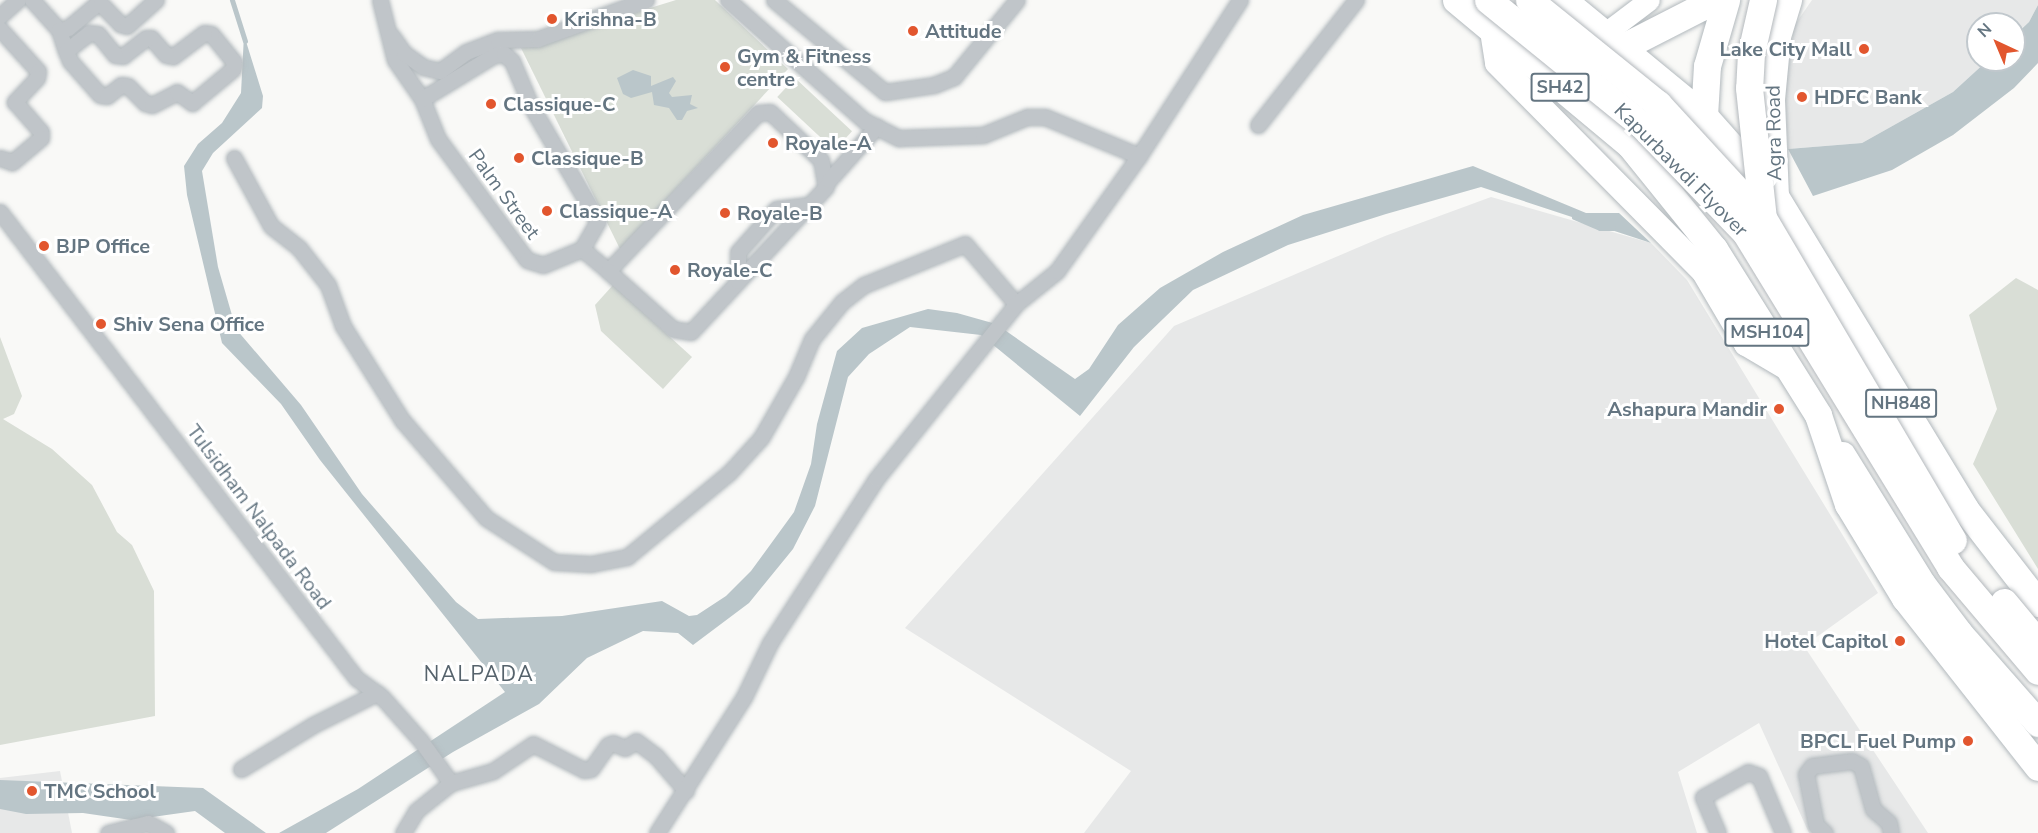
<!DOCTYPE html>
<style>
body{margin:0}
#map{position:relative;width:2038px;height:833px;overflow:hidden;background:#f9f9f7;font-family:"Nunito Sans",sans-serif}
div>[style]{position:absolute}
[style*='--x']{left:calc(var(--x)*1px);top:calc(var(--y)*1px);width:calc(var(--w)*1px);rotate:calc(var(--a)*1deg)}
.built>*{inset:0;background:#e7e8e8}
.green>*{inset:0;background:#d9ded6;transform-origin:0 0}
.water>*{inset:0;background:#bac6ca}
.stream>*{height:5px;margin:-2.5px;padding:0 2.5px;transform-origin:2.5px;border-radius:2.5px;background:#bac6ca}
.roads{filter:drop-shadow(0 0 2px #b2b9bd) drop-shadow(0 0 2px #b2b9bd)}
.street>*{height:15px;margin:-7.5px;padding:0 7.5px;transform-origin:7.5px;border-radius:7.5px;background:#c0c5c9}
.secondary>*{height:21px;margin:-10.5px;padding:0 10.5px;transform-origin:10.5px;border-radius:10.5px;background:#fff}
.primary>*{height:24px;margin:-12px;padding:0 12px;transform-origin:12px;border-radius:12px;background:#fff}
.highway>*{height:27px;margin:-13.5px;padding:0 13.5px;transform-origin:13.5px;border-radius:13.5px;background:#fff}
.bridges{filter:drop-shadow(0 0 2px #b3b8bc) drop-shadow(0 0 2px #b3b8bc)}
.highway-bridge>*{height:27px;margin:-13.5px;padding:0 13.5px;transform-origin:13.5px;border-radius:13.5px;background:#fff}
.dots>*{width:16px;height:16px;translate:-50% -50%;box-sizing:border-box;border:3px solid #fff;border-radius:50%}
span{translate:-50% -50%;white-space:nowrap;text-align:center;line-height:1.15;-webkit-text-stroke:6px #fff;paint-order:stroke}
.shield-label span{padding:2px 4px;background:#fff;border:2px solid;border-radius:4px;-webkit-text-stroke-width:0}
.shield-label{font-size:18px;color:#647581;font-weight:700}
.poi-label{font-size:20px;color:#647581;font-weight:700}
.left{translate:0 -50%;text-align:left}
.right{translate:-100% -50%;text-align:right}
.street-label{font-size:20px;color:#647581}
.neighbourhood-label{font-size:21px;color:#56636c;letter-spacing:1.5px}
.north{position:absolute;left:1966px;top:12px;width:60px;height:60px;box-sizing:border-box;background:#fff;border:2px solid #c1c8cd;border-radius:50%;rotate:316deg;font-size:16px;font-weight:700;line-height:24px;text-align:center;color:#647581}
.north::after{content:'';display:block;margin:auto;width:21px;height:27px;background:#e2562e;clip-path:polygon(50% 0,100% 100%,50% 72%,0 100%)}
</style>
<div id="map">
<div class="built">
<i style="clip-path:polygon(1812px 0,2038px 0,2038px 5px,2029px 22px,2014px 35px,2014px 24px,1978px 24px,1978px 60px,1988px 60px,1953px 92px,1862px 143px,1788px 149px,1785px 90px,1794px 26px)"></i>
<i style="clip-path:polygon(1491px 197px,1651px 243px,1687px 280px,1878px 593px,1804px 646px,1928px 833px,1809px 833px,1759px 723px,1678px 772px,1697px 833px,1084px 833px,1131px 771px,905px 628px,1174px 326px,1385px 236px)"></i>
<i style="clip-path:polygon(60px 771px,72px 833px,0 833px,0 778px)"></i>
</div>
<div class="green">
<i style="clip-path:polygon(676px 0,715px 0,788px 69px,620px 249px,521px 48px)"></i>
<i style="left:795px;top:78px;width:78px;height:26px;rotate:43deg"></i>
<i style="clip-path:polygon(2016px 278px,2038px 290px,2038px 569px,1973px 464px,1997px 409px,1969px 315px)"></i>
<i style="clip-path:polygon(613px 285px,692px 357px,663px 389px,601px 331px,595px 305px)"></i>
<i style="clip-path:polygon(0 337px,22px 396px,14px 414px,3px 419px,52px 449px,92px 485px,117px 532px,132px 545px,154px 591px,155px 716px,0 745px)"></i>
</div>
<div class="water">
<i style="clip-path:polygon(2038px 5px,2038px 63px,2014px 88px,1953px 135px,1892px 170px,1813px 196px,1788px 149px,1862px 143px,1953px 92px,1988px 60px,2014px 60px,2014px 36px,2029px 22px)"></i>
<i style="clip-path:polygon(244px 35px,263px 96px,262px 108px,213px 153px,202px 171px,218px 267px,236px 329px,301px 405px,362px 494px,456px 602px,478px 619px,562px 616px,662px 601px,689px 616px,697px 615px,726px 596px,751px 571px,794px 512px,811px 464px,817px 424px,837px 351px,862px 328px,928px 309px,957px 313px,996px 324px,1075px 379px,1089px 369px,1118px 325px,1160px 288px,1223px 252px,1303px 215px,1473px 166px,1586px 213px,1619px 213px,1651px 243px,1481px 187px,1386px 214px,1288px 245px,1193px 290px,1134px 347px,1080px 416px,981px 335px,910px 327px,869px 354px,848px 377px,815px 506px,793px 549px,749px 603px,693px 645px,678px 633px,643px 631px,587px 658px,539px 704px,453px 752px,326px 833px,279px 833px,358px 789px,505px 692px,320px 460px,281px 404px,222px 343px,187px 195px,184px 166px,198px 144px,222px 123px,241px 93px)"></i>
<i style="clip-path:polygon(633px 70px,651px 76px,651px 86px,673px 77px,676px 81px,669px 93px,672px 97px,692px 95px,690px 104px,698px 108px,687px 111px,682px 120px,677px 120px,669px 108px,654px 105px,652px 92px,631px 98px,623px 94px,617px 78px)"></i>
<i style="clip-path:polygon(0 780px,203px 788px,266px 833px,225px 833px,195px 811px,131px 820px,83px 813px,26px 814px,0 809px)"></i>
</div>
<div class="stream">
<i style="--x:232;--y:0;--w:43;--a:72.4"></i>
<i style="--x:1574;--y:217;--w:28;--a:23"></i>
<i style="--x:1600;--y:228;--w:13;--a:0"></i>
</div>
<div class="roads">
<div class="street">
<i style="--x:32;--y:0;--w:40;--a:48"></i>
<i style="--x:59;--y:30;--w:9;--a:-13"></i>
<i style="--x:68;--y:28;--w:35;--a:-40"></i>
<i style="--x:95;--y:5;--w:6;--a:-9"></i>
<i style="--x:101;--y:4;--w:28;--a:46"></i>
<i style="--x:120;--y:24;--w:7;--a:16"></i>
<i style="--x:127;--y:26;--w:39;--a:-42"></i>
<i style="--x:380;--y:0;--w:62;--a:76"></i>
<i style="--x:395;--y:60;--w:47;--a:55.3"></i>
<i style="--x:422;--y:99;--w:43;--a:68.2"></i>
<i style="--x:438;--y:139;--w:150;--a:53.7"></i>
<i style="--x:527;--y:260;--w:17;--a:17"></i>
<i style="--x:543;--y:265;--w:42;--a:-22.3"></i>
<i style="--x:582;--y:249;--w:34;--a:40"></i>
<i style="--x:608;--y:271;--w:218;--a:-46.5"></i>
<i style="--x:758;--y:113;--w:12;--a:-5"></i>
<i style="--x:770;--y:112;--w:70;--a:43.3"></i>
<i style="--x:821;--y:160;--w:27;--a:80"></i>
<i style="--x:826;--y:187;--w:198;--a:133"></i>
<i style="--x:691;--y:332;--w:18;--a:-171"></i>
<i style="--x:673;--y:329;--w:87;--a:-138.3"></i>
<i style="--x:728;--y:0;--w:183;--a:41.5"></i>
<i style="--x:865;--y:121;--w:38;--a:27"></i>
<i style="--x:899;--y:138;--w:84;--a:-2"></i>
<i style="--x:983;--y:135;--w:48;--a:-22.2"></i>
<i style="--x:1027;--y:117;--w:18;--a:0"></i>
<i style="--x:1045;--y:117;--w:102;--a:22.5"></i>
<i style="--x:1139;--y:156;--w:186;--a:-57.1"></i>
<i style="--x:774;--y:0;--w:144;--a:39.7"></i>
<i style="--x:885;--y:92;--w:49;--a:-8.1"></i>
<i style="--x:934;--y:85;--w:22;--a:-22"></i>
<i style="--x:954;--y:77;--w:99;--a:-50.7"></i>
<i style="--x:0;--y:16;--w:24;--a:-42"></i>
<i style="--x:0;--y:29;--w:57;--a:47.9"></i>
<i style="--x:38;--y:71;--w:7;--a:98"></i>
<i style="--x:37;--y:78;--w:33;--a:133"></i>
<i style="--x:15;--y:102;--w:40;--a:49"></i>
<i style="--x:41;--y:132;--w:6;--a:90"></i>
<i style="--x:41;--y:138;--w:38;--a:140"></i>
<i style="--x:12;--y:162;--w:13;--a:-162"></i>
<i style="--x:59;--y:30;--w:22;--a:72"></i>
<i style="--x:66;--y:51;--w:11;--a:68"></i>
<i style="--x:70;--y:61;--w:45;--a:48.6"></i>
<i style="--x:100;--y:95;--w:7;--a:8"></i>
<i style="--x:107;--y:96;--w:18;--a:-38"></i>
<i style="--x:121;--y:85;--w:7;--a:8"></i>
<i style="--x:128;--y:86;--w:24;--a:45"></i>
<i style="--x:145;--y:103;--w:7;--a:16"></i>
<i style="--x:152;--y:105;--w:28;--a:-27"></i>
<i style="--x:177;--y:92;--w:19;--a:36"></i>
<i style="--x:192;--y:103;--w:53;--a:-39.7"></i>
<i style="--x:233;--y:69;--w:7;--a:-82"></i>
<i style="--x:234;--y:62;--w:36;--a:-129"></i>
<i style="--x:211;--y:34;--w:7;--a:-172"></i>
<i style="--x:204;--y:33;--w:39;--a:143"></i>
<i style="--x:173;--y:56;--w:7;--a:-172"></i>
<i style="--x:166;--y:55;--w:23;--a:-131"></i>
<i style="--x:151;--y:38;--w:5;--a:180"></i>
<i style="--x:146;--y:38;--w:29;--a:142"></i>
<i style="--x:123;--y:56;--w:8;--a:-173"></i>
<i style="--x:115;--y:55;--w:27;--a:-129"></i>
<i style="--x:98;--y:34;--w:9;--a:-174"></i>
<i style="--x:89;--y:33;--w:29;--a:142"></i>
<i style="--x:392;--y:36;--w:21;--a:55"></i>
<i style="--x:404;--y:53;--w:24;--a:36"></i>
<i style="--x:423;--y:67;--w:17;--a:13"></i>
<i style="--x:440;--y:71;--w:32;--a:-36"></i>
<i style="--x:466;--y:52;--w:34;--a:-21"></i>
<i style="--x:498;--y:40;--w:40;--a:-1.4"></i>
<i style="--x:538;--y:39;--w:115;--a:-19.9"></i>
<i style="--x:422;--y:99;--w:84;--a:-31.4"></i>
<i style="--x:494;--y:55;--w:10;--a:-6"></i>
<i style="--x:504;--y:54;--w:11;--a:41"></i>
<i style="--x:512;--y:61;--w:49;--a:67.1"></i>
<i style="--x:531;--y:106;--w:133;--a:59.8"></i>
<i style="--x:598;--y:221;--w:32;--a:120"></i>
<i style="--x:1258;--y:125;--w:159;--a:-51.9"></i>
<i style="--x:234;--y:158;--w:77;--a:61.4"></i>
<i style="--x:271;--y:226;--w:36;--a:38"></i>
<i style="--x:299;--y:248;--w:47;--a:51.9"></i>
<i style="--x:328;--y:285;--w:44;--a:69.9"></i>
<i style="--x:343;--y:326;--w:111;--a:57.9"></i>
<i style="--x:402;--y:420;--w:129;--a:49.4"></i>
<i style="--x:486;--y:518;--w:81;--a:32.9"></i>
<i style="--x:554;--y:562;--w:37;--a:3"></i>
<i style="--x:591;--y:564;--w:37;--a:-11"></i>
<i style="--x:627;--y:557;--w:132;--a:-39.5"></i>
<i style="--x:729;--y:473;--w:47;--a:-47.6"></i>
<i style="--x:761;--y:438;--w:70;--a:-60.2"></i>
<i style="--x:796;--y:377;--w:41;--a:-67.2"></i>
<i style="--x:812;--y:339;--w:48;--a:-51"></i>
<i style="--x:842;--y:302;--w:28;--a:-38"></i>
<i style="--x:864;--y:285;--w:109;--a:-22.1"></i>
<i style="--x:965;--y:244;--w:79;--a:49.6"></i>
<i style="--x:829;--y:180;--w:72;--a:-48.4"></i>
<i style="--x:0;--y:212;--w:586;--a:52.62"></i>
<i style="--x:356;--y:678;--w:32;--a:36"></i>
<i style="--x:382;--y:697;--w:59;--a:48.4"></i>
<i style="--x:421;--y:741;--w:52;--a:54.5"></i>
<i style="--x:738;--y:281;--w:29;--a:-90"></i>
<i style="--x:738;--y:252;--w:57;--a:-48.5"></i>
<i style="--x:776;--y:209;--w:33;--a:-7"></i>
<i style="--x:241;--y:769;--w:84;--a:-31.4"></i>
<i style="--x:313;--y:725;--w:72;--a:-26.6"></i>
<i style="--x:108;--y:833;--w:41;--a:-14"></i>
<i style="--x:148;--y:823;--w:21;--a:29"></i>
<i style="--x:403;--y:833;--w:26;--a:-59"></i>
<i style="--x:416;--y:811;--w:45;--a:-38.7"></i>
<i style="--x:451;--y:783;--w:44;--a:-15.9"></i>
<i style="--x:493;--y:771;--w:48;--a:-34"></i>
<i style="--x:533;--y:744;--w:57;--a:27"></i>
<i style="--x:584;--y:770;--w:7;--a:-8"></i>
<i style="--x:591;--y:769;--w:29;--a:-55"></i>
<i style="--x:608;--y:745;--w:5;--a:-22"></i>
<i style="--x:613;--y:743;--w:13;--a:23"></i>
<i style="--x:625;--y:748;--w:13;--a:-32"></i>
<i style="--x:636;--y:741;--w:25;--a:37"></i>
<i style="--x:656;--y:756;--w:46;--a:49.4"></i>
<i style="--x:657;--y:833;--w:161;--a:-57.4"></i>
<i style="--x:744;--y:697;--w:60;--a:-64.3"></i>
<i style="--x:770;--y:643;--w:195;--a:-57.1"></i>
<i style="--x:876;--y:479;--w:224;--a:-51.3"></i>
<i style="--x:1016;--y:304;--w:53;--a:-38.8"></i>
<i style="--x:1057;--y:271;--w:141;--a:-54.5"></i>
<i style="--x:1718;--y:833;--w:39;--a:-113"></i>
<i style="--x:1703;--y:797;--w:51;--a:-29.1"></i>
<i style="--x:1748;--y:772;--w:12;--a:20"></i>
<i style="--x:1759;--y:776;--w:62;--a:67.2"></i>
<i style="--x:1825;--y:833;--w:12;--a:-138"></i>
<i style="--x:1816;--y:825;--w:52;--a:-101.1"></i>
<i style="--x:1806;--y:774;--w:10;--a:-53"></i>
<i style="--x:1812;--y:766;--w:40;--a:-7.1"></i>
<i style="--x:1852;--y:761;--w:10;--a:29"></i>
<i style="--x:1861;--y:766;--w:45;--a:74.4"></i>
<i style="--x:1873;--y:809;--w:21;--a:41"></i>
<i style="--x:1889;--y:823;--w:10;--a:79"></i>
</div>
<div class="secondary">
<i style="--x:1604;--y:34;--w:56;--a:-37.1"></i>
</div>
<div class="primary">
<i style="--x:1492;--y:31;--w:32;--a:81"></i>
<i style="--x:1497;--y:63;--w:293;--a:45.3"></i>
<i style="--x:1703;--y:271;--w:85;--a:59.5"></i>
<i style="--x:1746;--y:344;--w:53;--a:30.4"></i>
</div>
<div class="highway">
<i style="--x:1456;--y:0;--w:226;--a:39.8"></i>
<i style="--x:1630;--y:145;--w:134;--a:51.1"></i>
<i style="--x:1714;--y:249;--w:196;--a:57.9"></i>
<i style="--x:1818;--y:415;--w:94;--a:71.4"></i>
<i style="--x:1848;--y:504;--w:110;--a:58.8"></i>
<i style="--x:1905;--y:598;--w:215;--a:51.8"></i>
<i style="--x:1563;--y:0;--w:183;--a:39.4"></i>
<i style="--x:1704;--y:116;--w:107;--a:48.4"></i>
<i style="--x:1775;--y:196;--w:366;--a:58.7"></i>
<i style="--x:1965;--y:509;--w:119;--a:52.2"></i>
<i style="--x:1621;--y:48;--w:90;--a:-27.1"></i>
<i style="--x:1701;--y:7;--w:10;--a:-45"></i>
<i style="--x:1697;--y:128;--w:14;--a:-60"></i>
<i style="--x:1704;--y:116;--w:50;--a:-86.6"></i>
<i style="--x:1707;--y:66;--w:69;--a:-73.9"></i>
<i style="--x:1775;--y:196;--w:97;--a:-92.4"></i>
<i style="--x:1771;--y:99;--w:63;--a:-84.6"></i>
<i style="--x:1777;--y:36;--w:38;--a:-73"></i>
<i style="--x:1842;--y:455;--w:152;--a:58.2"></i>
<i style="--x:1922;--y:584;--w:61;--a:52.9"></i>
<i style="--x:1959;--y:633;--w:120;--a:48.7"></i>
</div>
</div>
<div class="bridges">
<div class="highway-bridge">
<i style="--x:1488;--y:0;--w:198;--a:39.1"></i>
<i style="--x:1642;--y:125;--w:149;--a:46.1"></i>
<i style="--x:1745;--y:232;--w:393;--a:58.5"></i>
<i style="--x:1950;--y:567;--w:136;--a:49.8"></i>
<i style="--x:1529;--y:0;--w:166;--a:38.9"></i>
<i style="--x:1658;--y:104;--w:155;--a:47.4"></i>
<i style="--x:1763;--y:218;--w:374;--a:59.5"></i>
<i style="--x:1763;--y:0;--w:54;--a:102.8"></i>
<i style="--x:1751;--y:53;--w:35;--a:93"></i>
<i style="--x:1749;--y:88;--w:131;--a:83.9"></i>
<i style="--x:2004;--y:602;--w:53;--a:50.3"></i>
</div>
</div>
<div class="dots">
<i style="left:552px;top:19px;background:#e2562e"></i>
<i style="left:913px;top:31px;background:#e2562e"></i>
<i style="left:1864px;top:49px;background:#e2562e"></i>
<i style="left:725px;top:67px;background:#e2562e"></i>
<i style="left:1802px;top:97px;background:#e2562e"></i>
<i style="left:491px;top:104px;background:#e2562e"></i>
<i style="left:773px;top:143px;background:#e2562e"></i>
<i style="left:519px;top:158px;background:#e2562e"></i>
<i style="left:547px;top:211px;background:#e2562e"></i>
<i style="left:725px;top:213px;background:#e2562e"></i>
<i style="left:44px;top:246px;background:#e2562e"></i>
<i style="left:675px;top:270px;background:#e2562e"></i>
<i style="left:101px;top:324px;background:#e2562e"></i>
<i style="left:1779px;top:409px;background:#e2562e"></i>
<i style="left:1900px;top:641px;background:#e2562e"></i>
<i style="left:1968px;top:741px;background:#e2562e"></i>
<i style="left:32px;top:791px;background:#e2562e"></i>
</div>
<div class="shield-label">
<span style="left:1560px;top:87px">SH42</span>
<span style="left:1767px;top:332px">MSH104</span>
<span style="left:1901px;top:403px">NH848</span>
</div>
<div class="poi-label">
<span class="left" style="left:564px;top:19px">Krishna-B</span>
<span class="left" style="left:925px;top:31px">Attitude</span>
<span class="right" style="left:1852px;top:49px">Lake City Mall</span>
<span class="left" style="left:737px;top:68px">Gym &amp; Fitness<br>centre</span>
<span class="left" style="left:1814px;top:97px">HDFC Bank</span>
<span class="left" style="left:503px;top:104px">Classique-C</span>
<span class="left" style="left:785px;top:143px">Royale-A</span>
<span class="left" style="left:531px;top:158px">Classique-B</span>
<span class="left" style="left:559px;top:211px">Classique-A</span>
<span class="left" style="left:737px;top:213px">Royale-B</span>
<span class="left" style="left:56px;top:246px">BJP Office</span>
<span class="left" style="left:687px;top:270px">Royale-C</span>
<span class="left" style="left:113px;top:324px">Shiv Sena Office</span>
<span class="right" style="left:1767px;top:409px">Ashapura Mandir</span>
<span class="right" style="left:1888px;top:641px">Hotel Capitol</span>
<span class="right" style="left:1956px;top:741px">BPCL Fuel Pump</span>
<span class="left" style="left:44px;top:791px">TMC School</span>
</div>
<div class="street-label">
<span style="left:1774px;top:133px;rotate:-91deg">Agra Road</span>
<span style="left:1681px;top:170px;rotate:45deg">Kapurbawdi Flyover</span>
<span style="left:504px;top:194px;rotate:54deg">Palm Street</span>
<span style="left:259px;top:517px;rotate:53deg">Tulsidham Nalpada Road</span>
</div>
<div class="neighbourhood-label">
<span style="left:479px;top:674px">NALPADA</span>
</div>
<div class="north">N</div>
</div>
